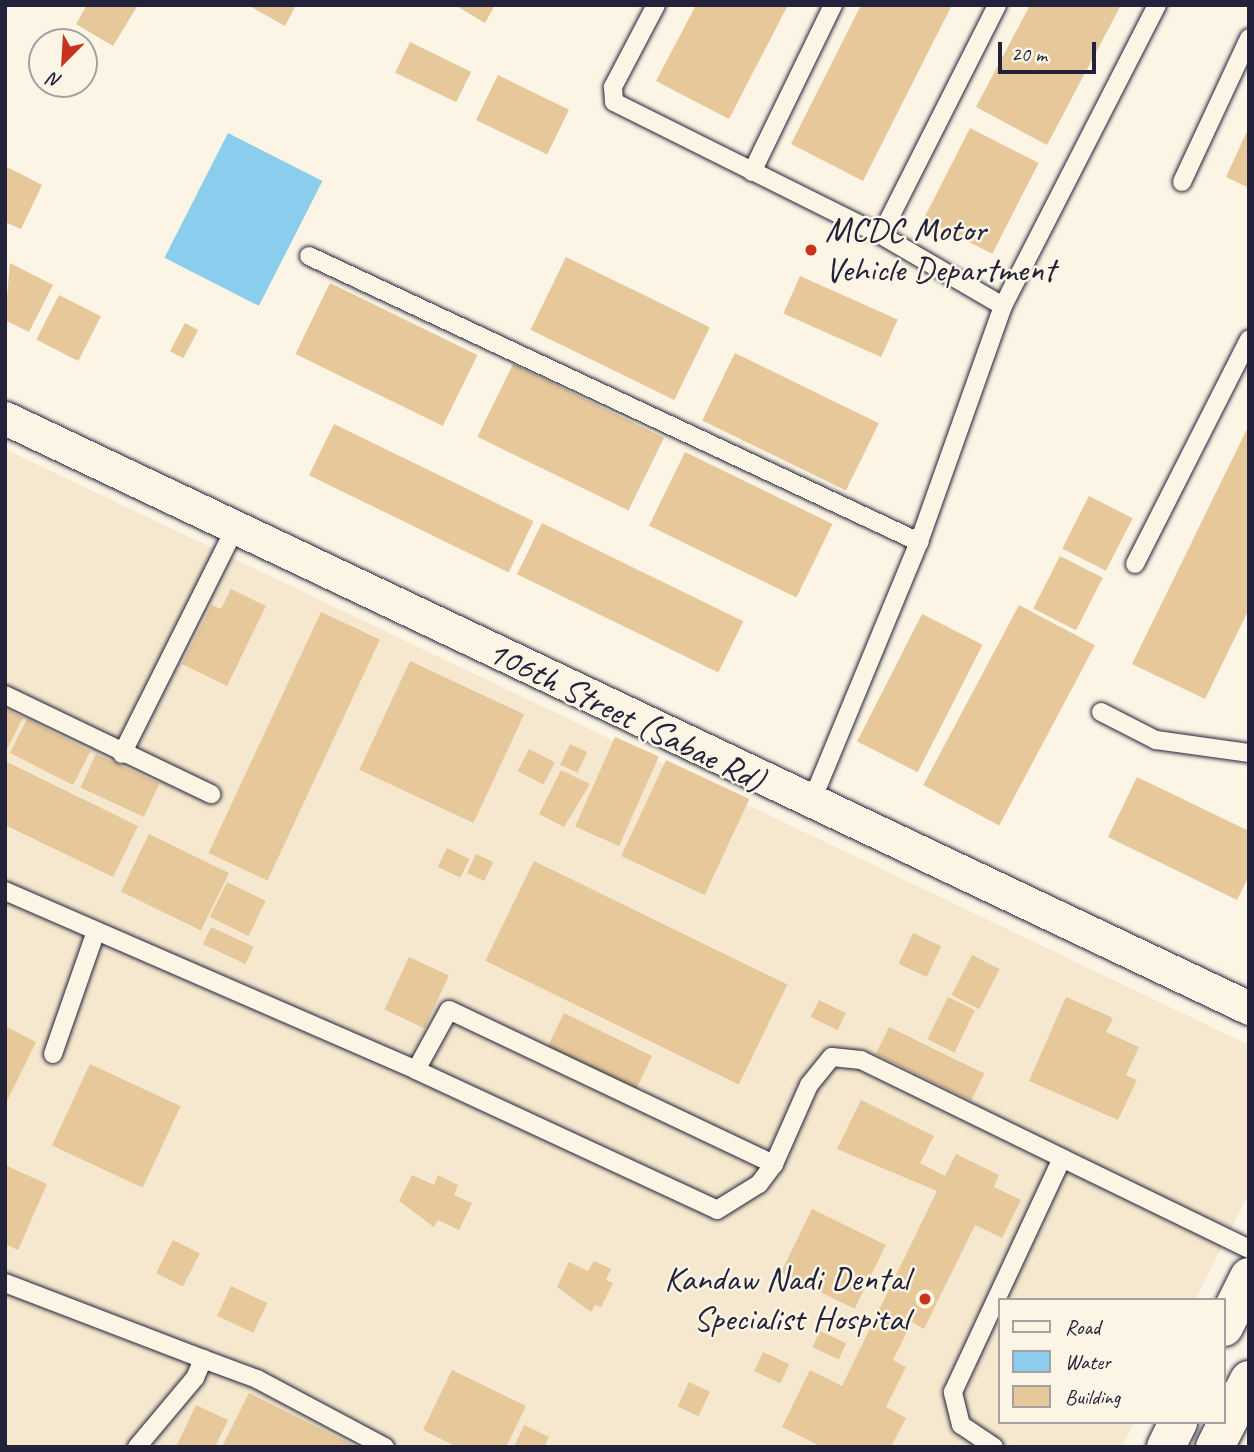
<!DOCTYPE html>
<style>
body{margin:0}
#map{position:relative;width:1254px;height:1452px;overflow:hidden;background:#fcf5e5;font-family:Caveat,sans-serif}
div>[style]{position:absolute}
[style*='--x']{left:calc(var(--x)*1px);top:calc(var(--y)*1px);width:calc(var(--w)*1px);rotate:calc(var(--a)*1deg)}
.built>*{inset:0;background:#f5e8ce}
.water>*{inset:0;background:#8bcdec;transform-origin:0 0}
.building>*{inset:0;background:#e6c89a;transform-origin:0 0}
.roads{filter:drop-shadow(0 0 2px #22223b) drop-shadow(0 0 2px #22223b)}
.lane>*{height:18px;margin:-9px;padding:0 9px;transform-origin:9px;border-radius:9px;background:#fcf5e5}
.street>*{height:33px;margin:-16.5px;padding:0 16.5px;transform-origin:16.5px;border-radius:16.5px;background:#fcf5e5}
.primary>*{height:38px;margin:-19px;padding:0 19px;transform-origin:19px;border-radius:19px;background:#fcf5e5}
.dots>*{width:19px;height:19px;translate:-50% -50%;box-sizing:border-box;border:4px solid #fcf5e5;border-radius:50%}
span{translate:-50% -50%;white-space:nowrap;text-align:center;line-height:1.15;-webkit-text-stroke:5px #fcf5e5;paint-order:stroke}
.poi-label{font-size:35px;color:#22223b}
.left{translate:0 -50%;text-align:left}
.right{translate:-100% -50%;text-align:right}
.street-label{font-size:35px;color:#22223b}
.frame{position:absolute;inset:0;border:7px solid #22223b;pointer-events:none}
.legend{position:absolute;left:998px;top:1298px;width:228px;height:126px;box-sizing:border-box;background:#fcf5e5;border:2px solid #a5a1a1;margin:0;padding:9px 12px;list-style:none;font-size:21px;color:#22223b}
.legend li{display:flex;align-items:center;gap:14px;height:35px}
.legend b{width:35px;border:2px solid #a5a1a1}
.north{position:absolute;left:28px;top:28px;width:70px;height:70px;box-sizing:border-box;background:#fcf5e5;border:2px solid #a5a1a1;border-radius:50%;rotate:204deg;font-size:19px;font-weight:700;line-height:28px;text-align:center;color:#22223b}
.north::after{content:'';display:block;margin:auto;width:24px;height:32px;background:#c8321e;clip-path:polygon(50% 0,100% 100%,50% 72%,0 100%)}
.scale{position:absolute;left:998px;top:42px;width:98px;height:32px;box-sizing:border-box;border:4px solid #22223b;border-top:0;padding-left:9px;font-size:21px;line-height:24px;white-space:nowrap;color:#22223b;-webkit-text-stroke:5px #fcf5e5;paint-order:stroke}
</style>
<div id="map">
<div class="built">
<i style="clip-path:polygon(5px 449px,1249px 1045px,1249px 1193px,1195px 1300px,1000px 1300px,1000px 1422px,1134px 1422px,1122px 1447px,5px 1447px)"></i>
</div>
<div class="water">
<i style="left:228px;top:133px;width:106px;height:140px;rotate:27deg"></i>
</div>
<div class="building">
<i style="clip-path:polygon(87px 5px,138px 5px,113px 46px,76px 24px)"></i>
<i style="clip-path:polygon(248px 5px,296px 5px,285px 26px)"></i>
<i style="clip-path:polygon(455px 5px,495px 5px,485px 23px)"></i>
<i style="clip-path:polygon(696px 5px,788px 5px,729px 119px,656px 81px)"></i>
<i style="clip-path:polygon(861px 5px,952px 5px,863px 181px,791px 144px)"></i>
<i style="clip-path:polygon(1030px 5px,1121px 5px,1047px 145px,976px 107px)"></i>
<i style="left:410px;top:42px;width:68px;height:34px;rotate:26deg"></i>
<i style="left:498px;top:75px;width:79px;height:50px;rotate:26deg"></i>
<i style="clip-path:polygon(1249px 127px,1249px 188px,1226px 177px)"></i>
<i style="left:970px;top:128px;width:77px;height:102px;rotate:27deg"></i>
<i style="clip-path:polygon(5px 166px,42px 185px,21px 229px,5px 222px)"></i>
<i style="left:566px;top:257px;width:160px;height:81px;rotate:26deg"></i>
<i style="clip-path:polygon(10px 263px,53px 285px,29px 332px,5px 320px)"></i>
<i style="left:800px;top:276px;width:107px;height:41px;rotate:24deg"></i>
<i style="left:330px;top:283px;width:164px;height:79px;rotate:26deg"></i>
<i style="left:59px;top:295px;width:47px;height:50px;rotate:27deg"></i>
<i style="left:185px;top:323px;width:15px;height:32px;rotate:28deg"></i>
<i style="left:735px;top:353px;width:160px;height:75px;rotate:26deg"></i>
<i style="left:513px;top:364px;width:168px;height:81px;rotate:26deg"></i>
<i style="left:334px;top:424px;width:222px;height:57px;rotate:26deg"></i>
<i style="clip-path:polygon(1249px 425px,1249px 609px,1205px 699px,1132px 664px)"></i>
<i style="left:685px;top:452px;width:164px;height:82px;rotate:26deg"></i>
<i style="left:1089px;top:496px;width:49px;height:59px;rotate:27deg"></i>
<i style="left:542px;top:523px;width:224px;height:57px;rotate:26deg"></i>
<i style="left:1060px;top:556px;width:48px;height:59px;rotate:27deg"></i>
<i style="clip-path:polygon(231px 589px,266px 606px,227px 686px,182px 664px,212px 605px,221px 609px)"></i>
<i style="left:1019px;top:605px;width:86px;height:204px;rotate:28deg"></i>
<i style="left:321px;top:612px;width:65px;height:266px;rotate:25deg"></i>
<i style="left:922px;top:614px;width:68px;height:143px;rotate:27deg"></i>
<i style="left:410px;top:661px;width:126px;height:120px;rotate:25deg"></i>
<i style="clip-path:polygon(5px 709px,23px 718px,5px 753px)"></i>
<i style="left:27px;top:719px;width:71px;height:38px;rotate:27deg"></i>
<i style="left:615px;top:737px;width:48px;height:98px;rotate:24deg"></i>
<i style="left:570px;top:744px;width:19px;height:23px;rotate:25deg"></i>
<i style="left:529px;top:749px;width:29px;height:25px;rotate:27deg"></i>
<i style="left:96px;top:754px;width:70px;height:37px;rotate:25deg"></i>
<i style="left:666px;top:760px;width:92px;height:106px;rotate:25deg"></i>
<i style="clip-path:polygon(5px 761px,138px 826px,113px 877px,5px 825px)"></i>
<i style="clip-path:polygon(561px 770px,590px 784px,564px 827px,539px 814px)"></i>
<i style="clip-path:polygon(1137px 777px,1249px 831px,1249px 876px,1237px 900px,1108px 837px)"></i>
<i style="left:149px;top:834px;width:89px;height:64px;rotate:26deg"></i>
<i style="left:447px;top:848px;width:25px;height:21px;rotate:26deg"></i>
<i style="left:476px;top:854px;width:19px;height:21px;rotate:25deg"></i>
<i style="left:534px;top:861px;width:282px;height:111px;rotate:26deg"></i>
<i style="left:227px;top:882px;width:43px;height:39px;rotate:26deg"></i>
<i style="left:211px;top:927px;width:47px;height:19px;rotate:25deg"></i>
<i style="left:913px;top:933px;width:31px;height:34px;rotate:25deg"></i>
<i style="left:972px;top:955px;width:31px;height:45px;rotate:27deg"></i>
<i style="left:409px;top:957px;width:44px;height:58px;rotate:25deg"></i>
<i style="left:948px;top:997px;width:30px;height:47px;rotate:26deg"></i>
<i style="clip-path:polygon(1066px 997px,1113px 1018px,1106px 1032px,1139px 1047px,1126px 1075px,1137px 1080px,1118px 1120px,1029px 1081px)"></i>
<i style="left:819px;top:1000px;width:30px;height:19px;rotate:26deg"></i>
<i style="left:564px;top:1013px;width:98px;height:37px;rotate:26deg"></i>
<i style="clip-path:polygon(5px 1026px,36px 1042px,5px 1105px)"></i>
<i style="left:889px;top:1027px;width:106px;height:30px;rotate:26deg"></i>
<i style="left:90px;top:1064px;width:100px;height:90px;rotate:25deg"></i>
<i style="clip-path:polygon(861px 1100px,934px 1136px,920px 1163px,945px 1176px,956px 1154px,999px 1175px,994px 1187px,1021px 1200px,1002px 1238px,975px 1225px,924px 1329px,912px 1322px,893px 1360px,906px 1367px,886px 1407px,906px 1418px,891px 1447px,822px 1447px,782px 1427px,810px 1370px,842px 1386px,937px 1191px,837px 1149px)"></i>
<i style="clip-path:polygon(5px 1165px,47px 1184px,18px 1250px,5px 1244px)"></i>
<i style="clip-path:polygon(412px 1175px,434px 1185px,438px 1175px,458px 1185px,454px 1195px,472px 1203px,459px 1230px,438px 1220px,434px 1227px,399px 1201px)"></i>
<i style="left:812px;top:1209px;width:82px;height:71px;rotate:26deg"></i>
<i style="left:173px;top:1240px;width:30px;height:37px;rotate:27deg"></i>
<i style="clip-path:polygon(594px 1261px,611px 1269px,606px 1280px,613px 1283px,601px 1307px,595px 1305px,591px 1312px,557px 1287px,569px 1262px,588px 1271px)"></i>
<i style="left:231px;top:1286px;width:40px;height:33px;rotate:25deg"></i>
<i style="left:820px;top:1331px;width:29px;height:18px;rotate:25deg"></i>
<i style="left:763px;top:1352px;width:29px;height:21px;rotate:25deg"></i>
<i style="clip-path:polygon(452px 1370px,526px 1406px,506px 1447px,457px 1447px,423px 1430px)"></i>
<i style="left:689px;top:1382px;width:23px;height:27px;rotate:25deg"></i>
<i style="clip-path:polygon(249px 1393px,357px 1447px,222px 1447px)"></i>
<i style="clip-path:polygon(196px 1405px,228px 1420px,215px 1447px,176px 1447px)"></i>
<i style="clip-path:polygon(524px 1425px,549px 1437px,544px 1447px,514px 1447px)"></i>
</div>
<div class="roads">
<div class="lane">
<i style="--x:656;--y:5;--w:93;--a:117.7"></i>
<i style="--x:613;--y:87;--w:15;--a:86"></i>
<i style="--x:614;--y:102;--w:298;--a:26.5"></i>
<i style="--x:881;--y:235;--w:141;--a:30.2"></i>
<i style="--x:1003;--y:306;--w:251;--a:109.6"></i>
<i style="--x:919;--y:542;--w:285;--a:112.5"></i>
<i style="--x:752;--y:172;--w:186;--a:-64.1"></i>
<i style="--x:1182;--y:182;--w:159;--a:-65"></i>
<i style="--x:881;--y:235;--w:258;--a:-63.2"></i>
<i style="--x:309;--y:256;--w:674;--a:25.12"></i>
<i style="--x:1003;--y:306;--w:338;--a:-62.9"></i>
<i style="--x:1135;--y:564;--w:252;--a:-63.1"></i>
<i style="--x:5;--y:695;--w:229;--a:25.7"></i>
<i style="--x:1101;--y:712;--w:62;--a:27"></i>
<i style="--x:1156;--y:740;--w:93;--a:8"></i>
<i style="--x:122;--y:754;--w:253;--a:-63.4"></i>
<i style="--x:5;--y:891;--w:448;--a:23.5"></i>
<i style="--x:416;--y:1070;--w:68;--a:-61.2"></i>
<i style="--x:449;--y:1010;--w:360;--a:25.4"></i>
<i style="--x:774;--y:1164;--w:86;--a:-66.1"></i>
<i style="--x:809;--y:1085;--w:36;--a:-51"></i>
<i style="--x:832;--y:1057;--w:29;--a:6"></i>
<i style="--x:861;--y:1060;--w:224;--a:26"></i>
<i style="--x:53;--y:1054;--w:130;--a:-70.7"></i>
<i style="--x:416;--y:1070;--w:332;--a:24.9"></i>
<i style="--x:717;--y:1210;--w:49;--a:-31.8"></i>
<i style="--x:759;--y:1184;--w:25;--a:-53"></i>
<i style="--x:5;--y:1283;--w:212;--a:21"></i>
<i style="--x:137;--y:1447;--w:90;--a:-50"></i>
<i style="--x:195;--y:1378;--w:21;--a:-67"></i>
<i style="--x:203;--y:1359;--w:58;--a:20.3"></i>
<i style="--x:257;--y:1379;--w:145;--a:28"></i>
<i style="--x:994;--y:1447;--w:40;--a:-146"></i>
<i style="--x:961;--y:1425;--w:34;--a:-104"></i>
<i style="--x:953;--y:1392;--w:258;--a:-65"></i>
<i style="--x:1062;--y:1158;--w:208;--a:25.9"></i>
</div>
<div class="street">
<i style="--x:5;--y:418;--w:1377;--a:25.37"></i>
</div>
<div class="primary">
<i style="--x:1224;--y:1327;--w:56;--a:-63.4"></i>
<i style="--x:1166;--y:1447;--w:28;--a:-64"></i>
<i style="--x:1215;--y:1447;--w:75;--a:-63.1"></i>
</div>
</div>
<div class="dots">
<i style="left:811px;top:250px;background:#c8321e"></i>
<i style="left:925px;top:1299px;background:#c8321e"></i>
</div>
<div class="poi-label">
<span class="left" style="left:825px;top:250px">MCDC Motor<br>Vehicle Department</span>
<span class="right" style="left:909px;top:1299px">Kandaw Nadi Dental<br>Specialist Hospital</span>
</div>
<div class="street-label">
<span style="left:626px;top:716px;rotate:26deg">106th Street (Sabae Rd)</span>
</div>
<div class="frame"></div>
<ul class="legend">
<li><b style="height:9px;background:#fcf5e5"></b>Road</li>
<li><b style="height:19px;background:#8bcdec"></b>Water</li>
<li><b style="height:19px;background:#e6c89a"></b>Building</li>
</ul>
<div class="north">N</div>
<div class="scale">20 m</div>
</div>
